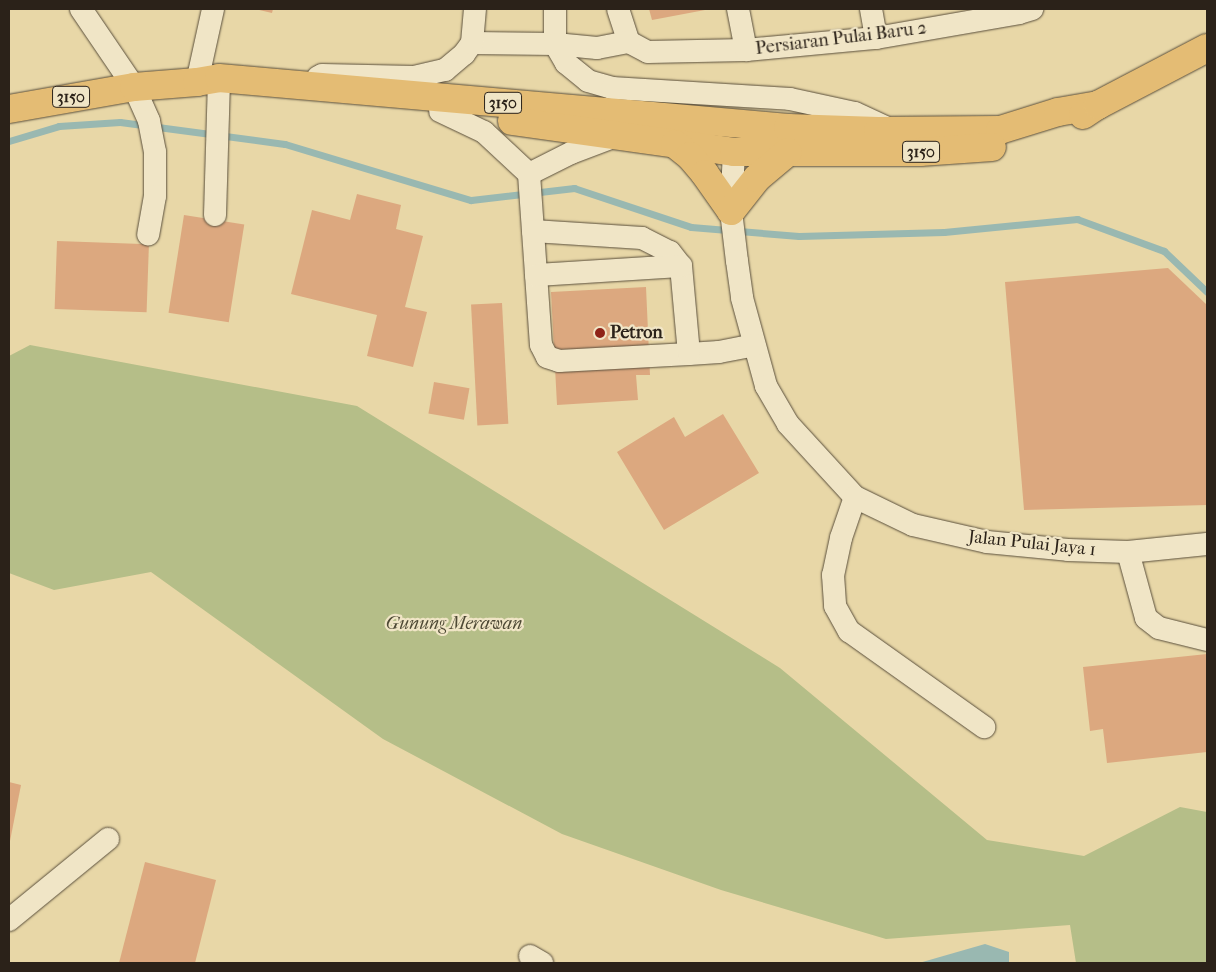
<!DOCTYPE html>
<style>
body{margin:0}
#map{position:relative;width:1216px;height:972px;overflow:hidden;background:#e8d7a7;font-family:"IM FELL French Canon",serif}
div>[style]{position:absolute}
[style*='--x']{left:calc(var(--x)*1px);top:calc(var(--y)*1px);width:calc(var(--w)*1px);rotate:calc(var(--a)*1deg)}
.green>*{inset:0;background:#b5be88}
.water>*{inset:0;background:#99b8b1}
.stream>*{height:7px;margin:-3.5px;padding:0 3.5px;transform-origin:3.5px;border-radius:3.5px;background:#99b8b1}
.building>*{inset:0;background:#dca87f;transform-origin:0 0}
.roads{filter:drop-shadow(0 0 1px #5a4f3c) drop-shadow(0 0 1px #5a4f3c)}
.minor>*{height:22px;margin:-11px;padding:0 11px;transform-origin:11px;border-radius:11px;background:#f0e5c6}
.major>*{height:28px;margin:-14px;padding:0 14px;transform-origin:14px;border-radius:14px;background:#e4bc74}
.dots>*{width:14px;height:14px;translate:-50% -50%;box-sizing:border-box;border:2px solid #f0e5c6;border-radius:50%}
span{translate:-50% -50%;white-space:nowrap;text-align:center;line-height:1.15;-webkit-text-stroke:4.5px #f0e5c6;paint-order:stroke}
.shield-label span{padding:1px 4px;background:#f0e5c6;border:1px solid;border-radius:4px;-webkit-text-stroke-width:0}
.shield-label{font-size:16px;color:#2b2219;font-weight:700}
.street-label{font-size:18px;color:#2b2219}
.poi-label{font-size:18px;color:#2b2219;font-weight:700}
.left{translate:0 -50%;text-align:left}
.park-label{font-size:18px;color:#4e4935;font-style:italic}
.frame{position:absolute;inset:0;border:10px solid #2b2219;pointer-events:none}
</style>
<div id="map">
<div class="green">
<i style="clip-path:polygon(30px 345px,357px 406px,780px 668px,987px 840px,1084px 856px,1180px 807px,1207px 812px,1207px 963px,1076px 963px,1070px 925px,886px 939px,721px 890px,562px 834px,383px 739px,151px 572px,54px 590px,9px 573px,9px 356px)"></i>
</div>
<div class="water">
<i style="clip-path:polygon(985px 944px,1009px 952px,1009px 963px,919px 963px)"></i>
</div>
<div class="stream">
<i style="--x:9;--y:141;--w:52;--a:-16.7"></i>
<i style="--x:59;--y:126;--w:61;--a:-3.8"></i>
<i style="--x:120;--y:122;--w:166;--a:7.6"></i>
<i style="--x:285;--y:144;--w:194;--a:16.8"></i>
<i style="--x:471;--y:200;--w:104;--a:-6.6"></i>
<i style="--x:574;--y:188;--w:123;--a:18.4"></i>
<i style="--x:691;--y:227;--w:108;--a:4.8"></i>
<i style="--x:799;--y:236;--w:145;--a:-1.6"></i>
<i style="--x:944;--y:232;--w:134;--a:-5.6"></i>
<i style="--x:1077;--y:219;--w:93;--a:20.2"></i>
<i style="--x:1164;--y:251;--w:59;--a:43.6"></i>
</div>
<div class="building">
<i style="clip-path:polygon(255px 9px,273px 9px,272px 13px)"></i>
<i style="clip-path:polygon(649px 9px,704px 9px,705px 10px,652px 20px)"></i>
<i style="clip-path:polygon(357px 194px,401px 205px,396px 229px,423px 236px,405px 307px,427px 312px,413px 367px,367px 356px,377px 315px,291px 294px,312px 210px,350px 220px)"></i>
<i style="left:184px;top:215px;width:61px;height:99px;rotate:9deg"></i>
<i style="left:57px;top:241px;width:92px;height:68px;rotate:2deg"></i>
<i style="clip-path:polygon(1168px 268px,1207px 305px,1207px 505px,1024px 510px,1005px 282px)"></i>
<i style="clip-path:polygon(646px 287px,650px 375px,636px 375px,638px 400px,557px 405px,551px 292px)"></i>
<i style="left:502px;top:303px;width:121px;height:31px;rotate:87deg"></i>
<i style="left:434px;top:382px;width:36px;height:32px;rotate:10deg"></i>
<i style="clip-path:polygon(723px 414px,759px 473px,664px 530px,617px 452px,674px 417px,685px 437px)"></i>
<i style="clip-path:polygon(1207px 654px,1207px 752px,1107px 763px,1103px 729px,1090px 731px,1083px 667px)"></i>
<i style="clip-path:polygon(9px 782px,21px 785px,10px 841px,9px 841px)"></i>
<i style="clip-path:polygon(145px 862px,216px 880px,195px 963px,119px 963px)"></i>
</div>
<div class="roads">
<div class="minor">
<i style="--x:81;--y:9;--w:94;--a:55.8"></i>
<i style="--x:134;--y:87;--w:37;--a:66"></i>
<i style="--x:149;--y:121;--w:32;--a:79"></i>
<i style="--x:155;--y:152;--w:44;--a:90"></i>
<i style="--x:155;--y:196;--w:39;--a:100"></i>
<i style="--x:555;--y:9;--w:35;--a:90"></i>
<i style="--x:555;--y:44;--w:22;--a:60"></i>
<i style="--x:566;--y:63;--w:28;--a:39"></i>
<i style="--x:588;--y:81;--w:25;--a:16"></i>
<i style="--x:612;--y:88;--w:178;--a:3.5"></i>
<i style="--x:790;--y:99;--w:66;--a:12.2"></i>
<i style="--x:855;--y:113;--w:41;--a:24.7"></i>
<i style="--x:618;--y:9;--w:35;--a:72"></i>
<i style="--x:629;--y:42;--w:21;--a:28"></i>
<i style="--x:648;--y:52;--w:98;--a:-1.2"></i>
<i style="--x:746;--y:50;--w:131;--a:-5.3"></i>
<i style="--x:876;--y:38;--w:145;--a:-9.9"></i>
<i style="--x:1019;--y:13;--w:14;--a:-17"></i>
<i style="--x:738;--y:9;--w:42;--a:79"></i>
<i style="--x:871;--y:9;--w:29;--a:80"></i>
<i style="--x:472;--y:43;--w:83;--a:0.7"></i>
<i style="--x:555;--y:44;--w:42;--a:5.4"></i>
<i style="--x:597;--y:48;--w:33;--a:-11"></i>
<i style="--x:318;--y:77;--w:4;--a:-27"></i>
<i style="--x:322;--y:75;--w:92;--a:1.2"></i>
<i style="--x:414;--y:77;--w:32;--a:-13"></i>
<i style="--x:445;--y:70;--w:25;--a:-40"></i>
<i style="--x:464;--y:54;--w:14;--a:-54"></i>
<i style="--x:472;--y:43;--w:34;--a:-85"></i>
<i style="--x:197;--y:82;--w:75;--a:-77.6"></i>
<i style="--x:440;--y:111;--w:49;--a:25.5"></i>
<i style="--x:484;--y:132;--w:62;--a:43"></i>
<i style="--x:529;--y:174;--w:47;--a:-26.6"></i>
<i style="--x:571;--y:153;--w:48;--a:-20.7"></i>
<i style="--x:734;--y:152;--w:59;--a:92.9"></i>
<i style="--x:731;--y:211;--w:50;--a:83.2"></i>
<i style="--x:737;--y:261;--w:37;--a:82"></i>
<i style="--x:742;--y:298;--w:91;--a:74.7"></i>
<i style="--x:766;--y:386;--w:44;--a:59.9"></i>
<i style="--x:788;--y:424;--w:99;--a:47.5"></i>
<i style="--x:855;--y:497;--w:64;--a:25.8"></i>
<i style="--x:913;--y:525;--w:76;--a:12.9"></i>
<i style="--x:987;--y:542;--w:81;--a:5.6"></i>
<i style="--x:1068;--y:550;--w:60;--a:1.9"></i>
<i style="--x:1128;--y:552;--w:79;--a:-5.8"></i>
<i style="--x:529;--y:174;--w:171;--a:86"></i>
<i style="--x:541;--y:345;--w:13;--a:63"></i>
<i style="--x:547;--y:357;--w:13;--a:18"></i>
<i style="--x:559;--y:361;--w:130;--a:-3.1"></i>
<i style="--x:689;--y:354;--w:30;--a:-4"></i>
<i style="--x:719;--y:352;--w:36;--a:-11"></i>
<i style="--x:215;--y:215;--w:137;--a:-88.3"></i>
<i style="--x:533;--y:231;--w:109;--a:3.7"></i>
<i style="--x:642;--y:238;--w:31;--a:27"></i>
<i style="--x:670;--y:252;--w:18;--a:52"></i>
<i style="--x:681;--y:266;--w:88;--a:84.8"></i>
<i style="--x:536;--y:275;--w:145;--a:-3.6"></i>
<i style="--x:855;--y:497;--w:43;--a:108.9"></i>
<i style="--x:841;--y:538;--w:38;--a:102"></i>
<i style="--x:833;--y:575;--w:31;--a:86"></i>
<i style="--x:835;--y:606;--w:29;--a:61"></i>
<i style="--x:849;--y:631;--w:166;--a:35.4"></i>
<i style="--x:1128;--y:552;--w:68;--a:74.7"></i>
<i style="--x:1146;--y:618;--w:16;--a:38"></i>
<i style="--x:1159;--y:628;--w:49;--a:14"></i>
<i style="--x:9;--y:920;--w:128;--a:-39.3"></i>
<i style="--x:530;--y:956;--w:14;--a:30"></i>
</div>
<div class="major">
<i style="--x:9;--y:109;--w:127;--a:-10"></i>
<i style="--x:134;--y:87;--w:63;--a:-4.5"></i>
<i style="--x:197;--y:82;--w:22;--a:-10"></i>
<i style="--x:219;--y:78;--w:571;--a:5.02"></i>
<i style="--x:788;--y:128;--w:90;--a:1.9"></i>
<i style="--x:878;--y:131;--w:122;--a:-0.5"></i>
<i style="--x:1000;--y:130;--w:61;--a:-17.2"></i>
<i style="--x:1058;--y:112;--w:41;--a:-9.9"></i>
<i style="--x:1083;--y:115;--w:18;--a:-34"></i>
<i style="--x:1098;--y:105;--w:123;--a:-27.6"></i>
<i style="--x:512;--y:121;--w:224;--a:7.9"></i>
<i style="--x:734;--y:152;--w:186;--a:0"></i>
<i style="--x:920;--y:152;--w:72;--a:-4"></i>
<i style="--x:675;--y:144;--w:19;--a:39"></i>
<i style="--x:690;--y:156;--w:23;--a:50"></i>
<i style="--x:705;--y:174;--w:45;--a:54.9"></i>
<i style="--x:731;--y:211;--w:42;--a:-51.8"></i>
<i style="--x:757;--y:178;--w:40;--a:-40"></i>
</div>
</div>
<div class="dots">
<i style="left:600px;top:333px;background:#8f2418"></i>
</div>
<div class="shield-label">
<span style="left:71px;top:97px">3150</span>
<span style="left:503px;top:103px">3150</span>
<span style="left:921px;top:152px">3150</span>
</div>
<div class="street-label">
<span style="left:841px;top:39px;rotate:-7deg">Persiaran Pulai Baru 2</span>
<span style="left:1032px;top:544px;rotate:6deg">Jalan Pulai Jaya 1</span>
</div>
<div class="poi-label">
<span class="left" style="left:610px;top:333px">Petron</span>
</div>
<div class="park-label">
<span style="left:454px;top:624px">Gunung Merawan</span>
</div>
<div class="frame"></div>
</div>
